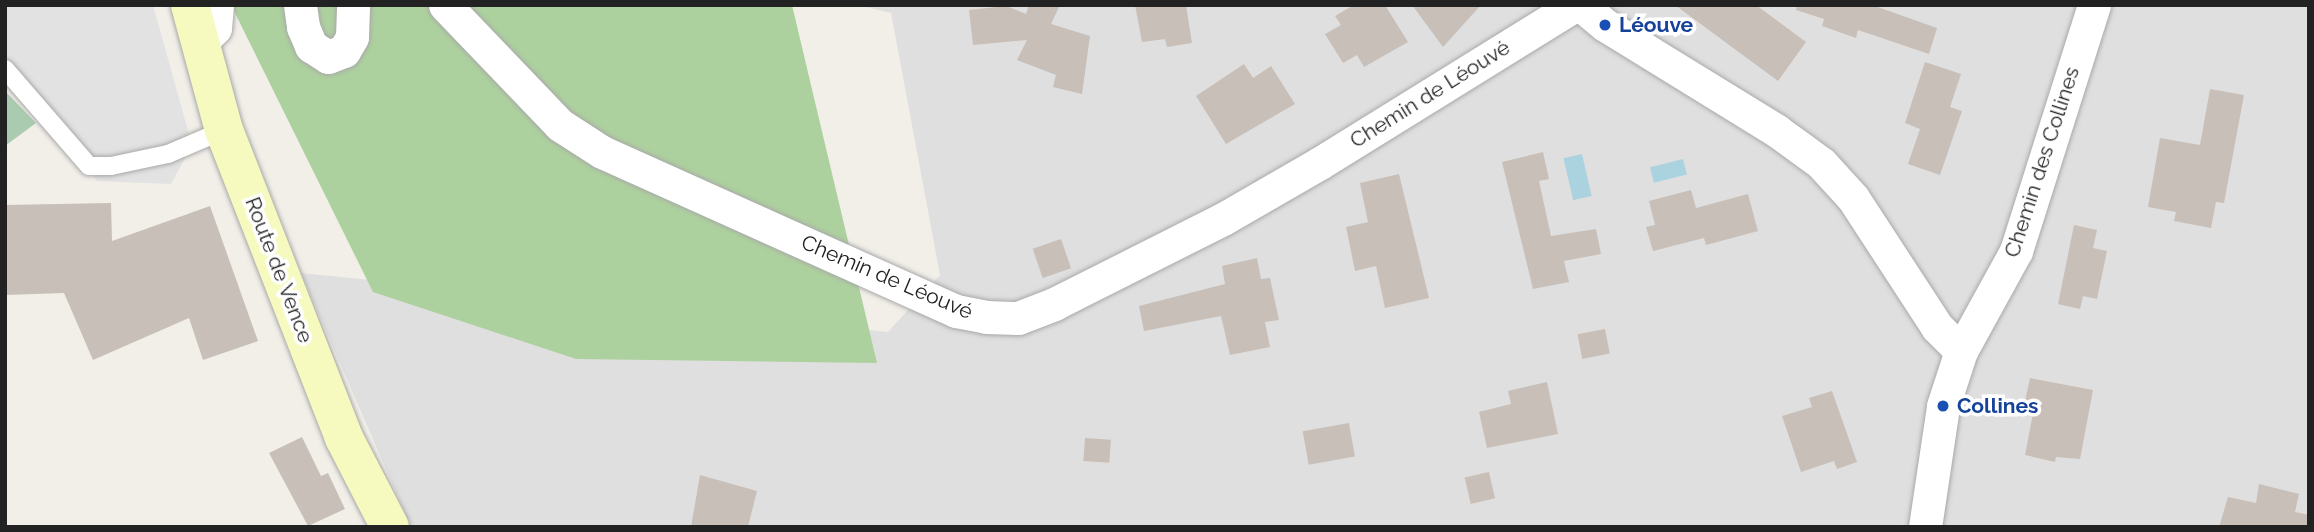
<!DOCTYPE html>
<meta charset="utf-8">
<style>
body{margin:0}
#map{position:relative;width:2314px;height:532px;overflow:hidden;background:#f2efe9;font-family:Raleway,sans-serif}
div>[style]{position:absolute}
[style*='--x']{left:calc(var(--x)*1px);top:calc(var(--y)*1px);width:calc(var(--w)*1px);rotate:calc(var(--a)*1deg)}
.residential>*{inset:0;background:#e0dfdf}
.forest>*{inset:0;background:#add19e}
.cemetery>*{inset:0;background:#aacbaf}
.parking>*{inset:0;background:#e2e2e2}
.water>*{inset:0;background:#aad3df;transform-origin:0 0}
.building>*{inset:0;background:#c7bfb8;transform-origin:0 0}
.roads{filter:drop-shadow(0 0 2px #a9a9a9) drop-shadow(0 0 2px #a9a9a9)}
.service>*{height:18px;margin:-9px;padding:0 9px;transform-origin:9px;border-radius:9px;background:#fff}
.minor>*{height:33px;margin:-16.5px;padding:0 16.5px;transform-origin:16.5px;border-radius:16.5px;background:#fff}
.secondary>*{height:38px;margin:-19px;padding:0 19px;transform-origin:19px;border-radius:19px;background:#f7fabf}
.dots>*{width:19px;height:19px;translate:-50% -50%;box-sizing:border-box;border:4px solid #fff;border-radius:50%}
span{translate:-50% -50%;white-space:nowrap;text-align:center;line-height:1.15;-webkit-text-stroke:7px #fff;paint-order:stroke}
.transit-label{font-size:21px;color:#164399;font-weight:700}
.left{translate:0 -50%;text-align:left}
.street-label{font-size:21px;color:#222}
.frame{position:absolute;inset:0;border:7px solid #222;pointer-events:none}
</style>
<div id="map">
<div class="residential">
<i style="clip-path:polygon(857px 5px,2309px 5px,2309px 527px,411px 527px,301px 273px,888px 332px,940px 275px,891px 13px)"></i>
</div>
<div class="forest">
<i style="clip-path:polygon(231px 5px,792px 5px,877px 363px,576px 359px,373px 292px)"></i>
</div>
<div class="cemetery">
<i style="clip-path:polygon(5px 91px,36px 123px,5px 146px)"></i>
</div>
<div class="parking">
<i style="clip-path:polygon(5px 5px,153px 5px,192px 145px,171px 184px,97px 181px,5px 55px)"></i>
</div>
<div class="water">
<i style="left:1582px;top:154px;width:43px;height:19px;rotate:77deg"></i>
<i style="left:1683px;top:159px;width:16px;height:34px;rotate:76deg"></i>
</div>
<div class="building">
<i style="clip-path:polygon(1029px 5px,1060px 5px,1051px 24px,1090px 36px,1082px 94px,1053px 87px,1056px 75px,1017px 60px,1027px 40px,973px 45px,969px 10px,1006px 6px,1026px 14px)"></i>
<i style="clip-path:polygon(1135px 5px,1186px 5px,1192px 43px,1167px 47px,1165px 39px,1142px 42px)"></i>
<i style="clip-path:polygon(1354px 5px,1385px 5px,1408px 42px,1364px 67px,1357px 55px,1343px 63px,1325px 34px,1341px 25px,1335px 16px)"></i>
<i style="clip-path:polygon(1412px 5px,1481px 5px,1443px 47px)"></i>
<i style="clip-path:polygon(1675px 5px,1756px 5px,1806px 42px,1778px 81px)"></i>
<i style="clip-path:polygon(1797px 5px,1872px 5px,1937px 28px,1929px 54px,1858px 30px,1856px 38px,1822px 26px,1824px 19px,1796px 10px)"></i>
<i style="clip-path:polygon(1925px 62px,1961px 74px,1950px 107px,1962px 111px,1940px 175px,1908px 164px,1920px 129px,1905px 123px)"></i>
<i style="clip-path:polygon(1244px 64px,1253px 78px,1271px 66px,1295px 104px,1226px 144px,1196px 96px)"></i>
<i style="clip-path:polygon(2210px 89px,2244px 95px,2224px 203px,2216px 202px,2211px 228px,2174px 221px,2176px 212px,2148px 207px,2160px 138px,2200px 145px)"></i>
<i style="clip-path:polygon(1543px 152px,1549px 179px,1539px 181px,1551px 236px,1596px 229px,1601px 254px,1564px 261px,1569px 282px,1533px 289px,1502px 162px)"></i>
<i style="clip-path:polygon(1399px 174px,1429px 298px,1385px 308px,1376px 266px,1355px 271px,1346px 227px,1368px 222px,1360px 183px)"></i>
<i style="clip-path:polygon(1691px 190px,1696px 208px,1748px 194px,1758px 231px,1706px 245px,1704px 238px,1653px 251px,1646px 227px,1655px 225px,1649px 201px)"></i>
<i style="clip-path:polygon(111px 203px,112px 241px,210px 206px,258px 341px,203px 360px,189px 318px,93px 360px,64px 293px,5px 295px,5px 205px)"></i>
<i style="clip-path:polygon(2074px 225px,2097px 230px,2093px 248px,2107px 251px,2097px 299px,2083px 296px,2080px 309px,2058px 304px)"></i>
<i style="left:1061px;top:239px;width:31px;height:30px;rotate:71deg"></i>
<i style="clip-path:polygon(1257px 258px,1261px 279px,1270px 278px,1279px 320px,1265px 322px,1270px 347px,1230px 355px,1221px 316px,1144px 331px,1139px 306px,1225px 284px,1222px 266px)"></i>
<i style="left:1605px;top:329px;width:25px;height:28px;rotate:79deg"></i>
<i style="clip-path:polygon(2030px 378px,2093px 390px,2080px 459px,2056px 457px,2055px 462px,2025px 455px,2035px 403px,2025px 401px)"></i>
<i style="clip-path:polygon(1547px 382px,1558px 434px,1487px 448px,1479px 412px,1511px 404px,1508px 391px)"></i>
<i style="clip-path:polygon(1832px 391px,1857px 462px,1837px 469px,1834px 461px,1801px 472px,1782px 416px,1812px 407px,1809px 398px)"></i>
<i style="left:1349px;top:423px;width:34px;height:47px;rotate:80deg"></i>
<i style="clip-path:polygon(302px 437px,321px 476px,328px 473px,345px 509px,308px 526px,269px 453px)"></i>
<i style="left:1085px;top:438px;width:26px;height:23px;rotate:4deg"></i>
<i style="left:1489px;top:472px;width:27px;height:25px;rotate:77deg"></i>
<i style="clip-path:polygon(700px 475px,757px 491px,748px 527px,691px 527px)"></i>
<i style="clip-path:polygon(2259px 484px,2299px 494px,2295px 512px,2309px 515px,2309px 527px,2219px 527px,2228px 497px,2256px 503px)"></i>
</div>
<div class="roads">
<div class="service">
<i style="--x:5;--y:69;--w:128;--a:49.1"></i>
<i style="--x:89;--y:166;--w:22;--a:0"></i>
<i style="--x:111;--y:166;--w:58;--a:-11.9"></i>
<i style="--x:168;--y:154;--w:61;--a:-23.2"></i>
</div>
<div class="minor">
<i style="--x:300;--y:5;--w:22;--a:82"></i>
<i style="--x:303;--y:27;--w:21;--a:67"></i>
<i style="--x:311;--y:46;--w:20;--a:33"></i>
<i style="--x:328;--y:57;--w:17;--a:-21"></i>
<i style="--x:344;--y:51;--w:16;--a:-60"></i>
<i style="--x:352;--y:37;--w:32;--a:-88"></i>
<i style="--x:445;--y:5;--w:166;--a:46.2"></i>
<i style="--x:560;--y:125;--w:50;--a:32.7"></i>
<i style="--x:602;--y:152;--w:388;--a:24.2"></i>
<i style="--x:956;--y:311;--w:31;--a:11"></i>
<i style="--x:986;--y:317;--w:32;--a:2"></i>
<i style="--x:1018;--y:318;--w:39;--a:-21"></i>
<i style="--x:1054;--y:304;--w:189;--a:-26.7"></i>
<i style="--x:1223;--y:219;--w:112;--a:-30"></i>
<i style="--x:1320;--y:163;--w:300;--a:-31.8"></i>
<i style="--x:1581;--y:5;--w:31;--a:40"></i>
<i style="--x:1605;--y:25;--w:202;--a:31.6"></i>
<i style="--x:1777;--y:131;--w:54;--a:36"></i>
<i style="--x:1821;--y:163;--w:47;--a:47.6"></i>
<i style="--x:1853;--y:198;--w:154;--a:56.9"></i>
<i style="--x:1937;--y:327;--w:34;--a:45"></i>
<i style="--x:200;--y:43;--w:21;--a:-45"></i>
<i style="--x:215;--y:28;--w:23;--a:-85"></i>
<i style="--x:1925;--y:527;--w:122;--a:-81.5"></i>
<i style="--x:1943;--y:406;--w:58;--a:-71.9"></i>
<i style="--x:1961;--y:351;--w:114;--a:-61.2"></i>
<i style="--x:2016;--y:251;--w:258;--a:-72.4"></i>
</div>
<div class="secondary">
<i style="--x:190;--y:5;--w:130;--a:74.8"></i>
<i style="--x:224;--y:130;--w:331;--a:68.7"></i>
<i style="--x:344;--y:438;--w:100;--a:62.7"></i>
</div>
</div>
<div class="dots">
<i style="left:1605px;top:25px;background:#1a4fb4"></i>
<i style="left:1943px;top:406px;background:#1a4fb4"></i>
</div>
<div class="transit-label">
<span class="left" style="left:1619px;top:25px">Léouve</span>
<span class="left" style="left:1957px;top:406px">Collines</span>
</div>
<div class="street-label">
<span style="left:1430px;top:94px;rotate:-32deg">Chemin de Léouvé</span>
<span style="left:2042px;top:162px;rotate:-72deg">Chemin des Collines</span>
<span style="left:279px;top:270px;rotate:69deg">Route de Vence</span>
<span style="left:887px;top:277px;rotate:23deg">Chemin de Léouvé</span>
</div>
<div class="frame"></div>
</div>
